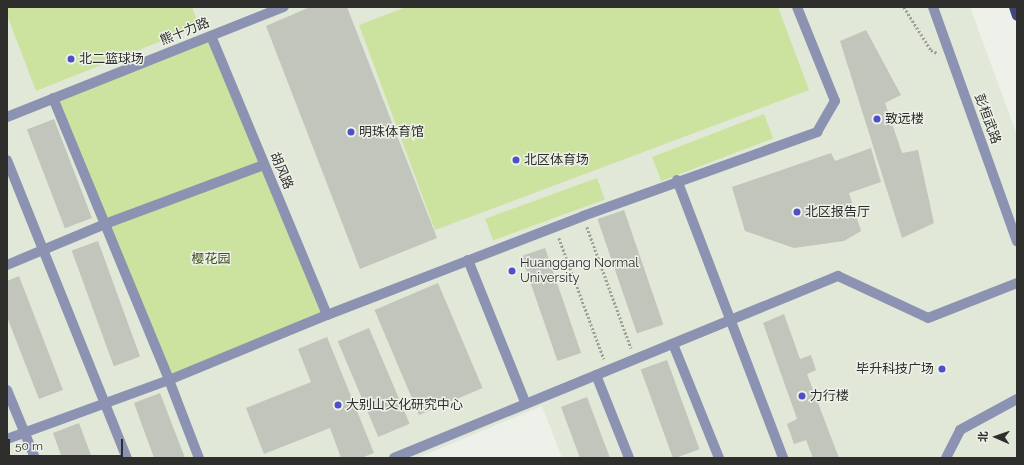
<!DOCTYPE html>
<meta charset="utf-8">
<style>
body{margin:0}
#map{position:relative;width:1024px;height:465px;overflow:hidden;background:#eef1e9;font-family:Raleway,"Noto Sans SC",sans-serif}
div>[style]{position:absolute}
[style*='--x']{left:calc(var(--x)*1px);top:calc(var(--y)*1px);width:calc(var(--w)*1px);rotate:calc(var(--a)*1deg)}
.built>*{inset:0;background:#e1e8d8}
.green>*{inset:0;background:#cbe39f;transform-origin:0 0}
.building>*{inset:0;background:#c1c5bc;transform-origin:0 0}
.path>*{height:2.5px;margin-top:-1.25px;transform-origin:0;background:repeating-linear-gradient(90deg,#9ea09a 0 2px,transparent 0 4px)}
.minor>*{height:10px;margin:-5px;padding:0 5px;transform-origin:5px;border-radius:5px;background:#8c93b2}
.major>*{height:10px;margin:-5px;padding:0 5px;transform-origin:5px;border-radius:5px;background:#3e467b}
.dots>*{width:11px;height:11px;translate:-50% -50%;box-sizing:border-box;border:2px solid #eef1e9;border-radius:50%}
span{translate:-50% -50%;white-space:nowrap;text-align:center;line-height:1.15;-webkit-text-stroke:3px #eef1e9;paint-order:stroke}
.street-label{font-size:13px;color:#2e2f2c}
.poi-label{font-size:13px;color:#2e2f2c}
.left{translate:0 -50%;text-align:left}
.right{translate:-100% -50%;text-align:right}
.park-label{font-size:13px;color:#405019}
.frame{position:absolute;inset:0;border:8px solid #2e2f2c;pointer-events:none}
.north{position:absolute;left:976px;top:417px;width:40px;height:40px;-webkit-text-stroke:3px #eef1e9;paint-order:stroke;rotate:272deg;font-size:11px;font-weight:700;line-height:16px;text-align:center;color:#2e2f2c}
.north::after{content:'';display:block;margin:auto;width:14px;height:18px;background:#2e2f2c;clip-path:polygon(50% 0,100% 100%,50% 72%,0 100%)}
.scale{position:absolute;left:8px;top:439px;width:115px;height:18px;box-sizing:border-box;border:2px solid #2e2f2c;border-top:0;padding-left:5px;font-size:12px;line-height:14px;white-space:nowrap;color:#2e2f2c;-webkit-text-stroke:3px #eef1e9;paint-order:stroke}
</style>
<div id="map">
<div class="built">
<i style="clip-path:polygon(7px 7px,970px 7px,1017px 135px,1017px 458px,562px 458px,542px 406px,417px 458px,7px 458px)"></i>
</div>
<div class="green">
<i style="clip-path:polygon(7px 7px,192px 7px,199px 26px,36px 91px,7px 15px)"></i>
<i style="clip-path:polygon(406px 7px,778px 7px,809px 90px,435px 230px,359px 25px)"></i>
<i style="left:211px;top:36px;width:302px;height:170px;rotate:67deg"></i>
<i style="left:764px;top:114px;width:26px;height:120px;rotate:69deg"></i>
<i style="left:597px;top:178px;width:23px;height:119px;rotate:70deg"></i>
</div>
<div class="building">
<i style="clip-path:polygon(310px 7px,347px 7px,437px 238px,360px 269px,266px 26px)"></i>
<i style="clip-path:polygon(866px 30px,901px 95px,885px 103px,902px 153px,918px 150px,934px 223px,902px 238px,840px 41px)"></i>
<i style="left:54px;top:119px;width:106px;height:29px;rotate:69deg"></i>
<i style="clip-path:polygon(871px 148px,881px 182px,849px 193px,861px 231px,844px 241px,794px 248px,745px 231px,732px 187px,831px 153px,835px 161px)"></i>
<i style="left:624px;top:210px;width:121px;height:28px;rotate:71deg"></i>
<i style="left:98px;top:241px;width:123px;height:28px;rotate:70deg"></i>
<i style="left:545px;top:248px;width:111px;height:25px;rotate:71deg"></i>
<i style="clip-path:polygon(19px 276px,63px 390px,39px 399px,7px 317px,7px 281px)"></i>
<i style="left:438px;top:283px;width:114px;height:69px;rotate:67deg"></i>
<i style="clip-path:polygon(784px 314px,800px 359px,811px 355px,816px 370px,807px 374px,839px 458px,813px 458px,806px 440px,794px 444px,787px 424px,797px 419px,763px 323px)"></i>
<i style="left:369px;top:328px;width:104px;height:34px;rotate:67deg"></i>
<i style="clip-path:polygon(327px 337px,374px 453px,361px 458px,341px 458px,330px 428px,264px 454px,246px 408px,311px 382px,298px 349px)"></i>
<i style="left:667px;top:360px;width:95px;height:28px;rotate:70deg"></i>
<i style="clip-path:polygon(160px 393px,185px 458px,154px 458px,134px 403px)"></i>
<i style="clip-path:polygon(587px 397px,610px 458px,580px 458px,561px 407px)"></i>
<i style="clip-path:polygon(79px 423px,92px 458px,62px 458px,53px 433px)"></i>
</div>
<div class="path">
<i style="--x:904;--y:7;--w:51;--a:57.9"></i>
<i style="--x:931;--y:50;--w:7;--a:27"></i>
<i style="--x:587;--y:227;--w:129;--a:70"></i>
<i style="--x:559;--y:238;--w:129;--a:69.6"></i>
</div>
<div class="minor">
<i style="--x:933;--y:7;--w:249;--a:70.3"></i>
<i style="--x:211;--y:36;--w:302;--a:67.4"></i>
<i style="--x:53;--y:98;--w:305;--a:67.6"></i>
<i style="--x:169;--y:380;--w:84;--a:69"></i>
<i style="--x:7;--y:117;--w:298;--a:-21.7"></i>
<i style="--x:7;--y:160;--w:321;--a:68.1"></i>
<i style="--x:677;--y:180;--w:298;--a:69.1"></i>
<i style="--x:468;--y:260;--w:155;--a:68.1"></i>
<i style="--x:7;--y:265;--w:106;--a:-22.7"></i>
<i style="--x:105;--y:224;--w:170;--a:-20.4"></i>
<i style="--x:673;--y:344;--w:123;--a:68"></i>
<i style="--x:596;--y:375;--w:89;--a:68.3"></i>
<i style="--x:7;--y:390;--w:74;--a:67.6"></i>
<i style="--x:7;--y:439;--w:172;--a:-20"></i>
<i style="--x:169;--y:380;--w:171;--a:-22.4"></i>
<i style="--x:327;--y:315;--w:274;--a:-21.1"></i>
<i style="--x:583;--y:216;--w:249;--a:-19.7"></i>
<i style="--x:817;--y:132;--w:36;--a:-60"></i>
<i style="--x:835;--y:101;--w:101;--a:-112"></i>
<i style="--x:394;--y:458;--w:480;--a:-22.3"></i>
<i style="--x:838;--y:276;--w:99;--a:25"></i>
<i style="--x:928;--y:318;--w:96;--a:-21.5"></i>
<i style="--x:946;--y:458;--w:31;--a:-63"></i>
<i style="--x:960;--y:430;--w:65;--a:-28.5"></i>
</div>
<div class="major">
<i style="--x:1014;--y:7;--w:9;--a:72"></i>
</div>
<div class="dots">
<i style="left:71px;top:59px;background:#4d51c7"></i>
<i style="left:877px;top:119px;background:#4d51c7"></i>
<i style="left:351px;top:132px;background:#4d51c7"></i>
<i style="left:516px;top:160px;background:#4d51c7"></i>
<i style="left:797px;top:212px;background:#4d51c7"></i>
<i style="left:512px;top:271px;background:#4d51c7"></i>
<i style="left:942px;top:369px;background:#4d51c7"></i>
<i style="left:802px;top:396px;background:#4d51c7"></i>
<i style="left:338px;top:405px;background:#4d51c7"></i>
</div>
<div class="street-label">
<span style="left:185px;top:32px;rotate:-22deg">熊十力路</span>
<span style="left:987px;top:119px;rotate:70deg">彭桓武路</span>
<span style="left:281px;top:171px;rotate:67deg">胡风路</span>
</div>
<div class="poi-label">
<span class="left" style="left:79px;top:59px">北二篮球场</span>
<span class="left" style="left:885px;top:119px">致远楼</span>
<span class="left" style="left:359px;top:132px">明珠体育馆</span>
<span class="left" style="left:524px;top:160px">北区体育场</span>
<span class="left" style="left:805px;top:212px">北区报告厅</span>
<span class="left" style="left:520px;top:271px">Huanggang Normal<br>University</span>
<span class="right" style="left:934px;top:369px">毕升科技广场</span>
<span class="left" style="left:810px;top:396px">力行楼</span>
<span class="left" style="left:346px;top:405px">大别山文化研究中心</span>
</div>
<div class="park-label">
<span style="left:211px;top:259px">樱花园</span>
</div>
<div class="frame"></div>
<div class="north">北</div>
<div class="scale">50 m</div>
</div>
